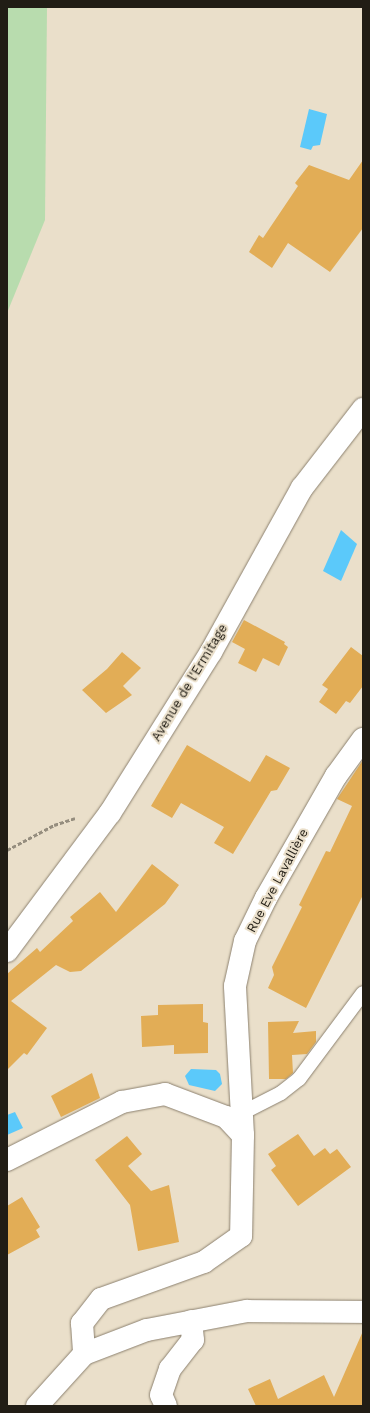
<!DOCTYPE html>
<meta charset="utf-8">
<style>
body{margin:0}
#map{position:relative;width:370px;height:1413px;overflow:hidden;background:#eadfca;font-family:"Work Sans",sans-serif}
div>[style]{position:absolute}
[style*='--x']{left:calc(var(--x)*1px);top:calc(var(--y)*1px);width:calc(var(--w)*1px);rotate:calc(var(--a)*1deg)}
.green>*{inset:0;background:#b8dcae}
.water>*{inset:0;background:#5bc9fa}
.building>*{inset:0;background:#e2ad56}
.path>*{height:2.5px;margin-top:-1.25px;transform-origin:0;background:repeating-linear-gradient(90deg,#958d7e 0 4px,transparent 0 6px)}
.roads{filter:drop-shadow(0 0 1px #8c816f) drop-shadow(0 0 1px #8c816f)}
.lane>*{height:14px;margin:-7px;padding:0 7px;transform-origin:7px;border-radius:7px;background:#fff}
.street>*{height:22px;margin:-11px;padding:0 11px;transform-origin:11px;border-radius:11px;background:#fff}
.secondary>*{height:22px;margin:-11px;padding:0 11px;transform-origin:11px;border-radius:11px;background:#fff}
span{translate:-50% -50%;white-space:nowrap;text-align:center;line-height:1.15;-webkit-text-stroke:4px #eadfca;paint-order:stroke}
.street-label{font-size:13px;color:#211d15}
.frame{position:absolute;inset:0;border:8px solid #211d15;pointer-events:none}
</style>
<div id="map">
<div class="green">
<i style="clip-path:polygon(7px 7px,47px 7px,45px 220px,7px 313px)"></i>
</div>
<div class="water">
<i style="clip-path:polygon(309px 109px,327px 114px,320px 145px,313px 146px,311px 150px,300px 147px)"></i>
<i style="clip-path:polygon(341px 530px,357px 544px,341px 581px,323px 571px)"></i>
<i style="clip-path:polygon(191px 1069px,216px 1070px,220px 1074px,222px 1084px,215px 1091px,189px 1085px,185px 1076px)"></i>
<i style="clip-path:polygon(15px 1112px,23px 1128px,7px 1135px,7px 1115px)"></i>
</div>
<div class="building">
<i style="clip-path:polygon(363px 160px,363px 228px,330px 272px,288px 243px,272px 268px,249px 252px,259px 235px,263px 238px,298px 186px,295px 183px,309px 165px,349px 180px)"></i>
<i style="clip-path:polygon(244px 620px,285px 642px,284px 644px,288px 647px,279px 666px,263px 658px,256px 672px,238px 663px,245px 649px,232px 642px)"></i>
<i style="clip-path:polygon(351px 647px,363px 656px,363px 686px,350px 703px,346px 701px,336px 714px,319px 702px,328px 689px,322px 685px)"></i>
<i style="clip-path:polygon(122px 652px,141px 668px,123px 686px,132px 695px,106px 713px,82px 690px,107px 669px)"></i>
<i style="clip-path:polygon(187px 745px,250px 782px,266px 755px,290px 768px,277px 790px,271px 791px,233px 854px,214px 843px,224px 827px,181px 803px,172px 818px,151px 806px)"></i>
<i style="clip-path:polygon(363px 760px,363px 895px,306px 1008px,268px 988px,274px 975px,272px 967px,302px 907px,299px 905px,326px 851px,330px 852px,352px 806px,337px 799px)"></i>
<i style="clip-path:polygon(152px 864px,179px 885px,165px 904px,81px 971px,70px 972px,56px 965px,11px 1001px,47px 1028px,27px 1055px,24px 1053px,7px 1070px,7px 974px,37px 948px,40px 952px,73px 921px,70px 917px,100px 892px,116px 912px)"></i>
<i style="clip-path:polygon(203px 1004px,203px 1022px,208px 1023px,208px 1053px,174px 1054px,174px 1045px,142px 1047px,141px 1016px,158px 1015px,158px 1005px)"></i>
<i style="clip-path:polygon(299px 1021px,293px 1033px,316px 1031px,316px 1042px,307px 1054px,292px 1055px,293px 1073px,286px 1079px,269px 1079px,268px 1022px)"></i>
<i style="clip-path:polygon(92px 1073px,100px 1098px,61px 1117px,51px 1096px)"></i>
<i style="clip-path:polygon(298px 1134px,314px 1156px,325px 1148px,330px 1154px,337px 1149px,351px 1167px,298px 1206px,271px 1170px,276px 1166px,268px 1154px)"></i>
<i style="clip-path:polygon(127px 1136px,142px 1154px,128px 1166px,151px 1191px,169px 1185px,179px 1242px,138px 1251px,130px 1205px,95px 1160px)"></i>
<i style="clip-path:polygon(22px 1197px,40px 1227px,36px 1230px,40px 1237px,7px 1255px,7px 1206px)"></i>
<i style="clip-path:polygon(363px 1331px,363px 1406px,256px 1406px,248px 1389px,270px 1379px,278px 1399px,324px 1375px,334px 1397px)"></i>
</div>
<div class="path">
<i style="--x:7;--y:850;--w:53;--a:-28"></i>
<i style="--x:54;--y:825;--w:22;--a:-18"></i>
</div>
<div class="roads">
<div class="lane">
<i style="--x:242;--y:1113;--w:44;--a:-27.1"></i>
<i style="--x:281;--y:1093;--w:23;--a:-38"></i>
<i style="--x:299;--y:1079;--w:107;--a:-53.3"></i>
</div>
<div class="street">
<i style="--x:7;--y:951;--w:172;--a:-53.3"></i>
<i style="--x:110;--y:813;--w:190;--a:-57.9"></i>
<i style="--x:211;--y:652;--w:188;--a:-61"></i>
<i style="--x:302;--y:488;--w:100;--a:-52.3"></i>
<i style="--x:243;--y:1135;--w:149;--a:-93.1"></i>
<i style="--x:235;--y:986;--w:46;--a:-77.5"></i>
<i style="--x:245;--y:941;--w:48;--a:-64"></i>
<i style="--x:266;--y:898;--w:141;--a:-60.2"></i>
<i style="--x:336;--y:776;--w:46;--a:-53.9"></i>
<i style="--x:7;--y:1160;--w:129;--a:-26.8"></i>
<i style="--x:122;--y:1102;--w:44;--a:-10.5"></i>
<i style="--x:165;--y:1094;--w:65;--a:20.7"></i>
<i style="--x:226;--y:1117;--w:25;--a:47"></i>
<i style="--x:243;--y:1135;--w:101;--a:91.1"></i>
<i style="--x:241;--y:1236;--w:45;--a:144.9"></i>
<i style="--x:204;--y:1262;--w:109;--a:160.2"></i>
<i style="--x:101;--y:1299;--w:31;--a:128"></i>
<i style="--x:82;--y:1323;--w:31;--a:86"></i>
<i style="--x:166;--y:1406;--w:12;--a:-114"></i>
<i style="--x:161;--y:1395;--w:28;--a:-71"></i>
<i style="--x:170;--y:1369;--w:37;--a:-52"></i>
<i style="--x:193;--y:1340;--w:19;--a:-96"></i>
</div>
<div class="secondary">
<i style="--x:37;--y:1406;--w:70;--a:-47.9"></i>
<i style="--x:84;--y:1354;--w:67;--a:-20.9"></i>
<i style="--x:147;--y:1330;--w:102;--a:-10.8"></i>
<i style="--x:247;--y:1311;--w:116;--a:0.5"></i>
</div>
</div>
<div class="street-label">
<span style="left:190px;top:683px;rotate:-59deg">Avenue de l'Ermitage</span>
<span style="left:278px;top:881px;rotate:-62deg">Rue Eve Lavallière</span>
</div>
<div class="frame"></div>
</div>
